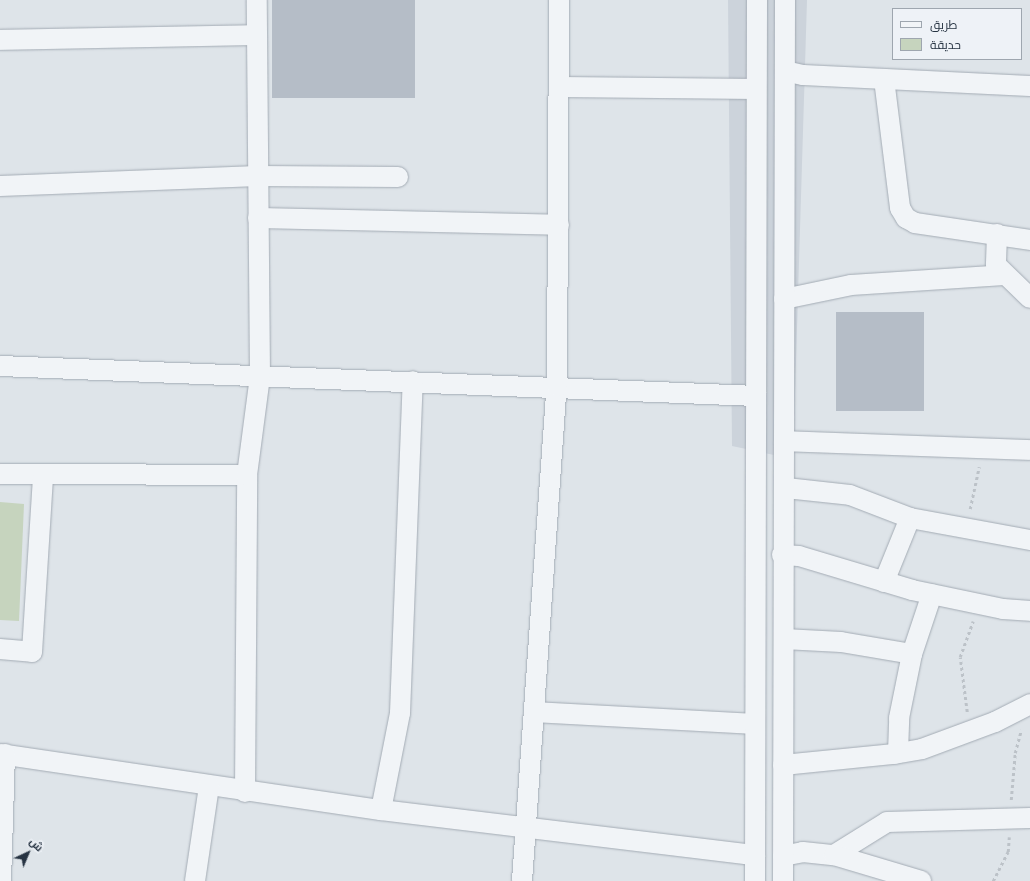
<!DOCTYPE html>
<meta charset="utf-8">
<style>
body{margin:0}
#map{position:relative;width:1030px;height:881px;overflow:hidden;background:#dee4e9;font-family:"PT Sans Narrow",Cairo,sans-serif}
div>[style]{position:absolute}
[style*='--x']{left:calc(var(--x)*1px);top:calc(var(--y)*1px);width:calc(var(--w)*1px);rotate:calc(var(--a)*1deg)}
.built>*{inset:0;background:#ccd3db}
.green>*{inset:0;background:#c6d4be}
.building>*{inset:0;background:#b5bdc7;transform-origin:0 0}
.path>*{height:2.5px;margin-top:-1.25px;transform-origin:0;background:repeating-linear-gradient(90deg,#bcc2c8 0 3px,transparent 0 6px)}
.roads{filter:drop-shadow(0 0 1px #a3abb4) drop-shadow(0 0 1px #a3abb4)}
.minor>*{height:20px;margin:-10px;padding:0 10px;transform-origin:10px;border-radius:10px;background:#f1f4f7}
span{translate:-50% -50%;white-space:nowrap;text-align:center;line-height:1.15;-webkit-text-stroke:3.5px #eef2f7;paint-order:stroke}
.legend{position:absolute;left:892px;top:8px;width:130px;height:52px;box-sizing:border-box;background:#eef2f7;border:1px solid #9ea6af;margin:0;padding:5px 7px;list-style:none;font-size:12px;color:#263342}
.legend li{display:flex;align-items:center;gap:8px;height:20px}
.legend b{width:20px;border:1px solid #9ea6af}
.north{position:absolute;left:8px;top:833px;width:40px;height:40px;-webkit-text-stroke:3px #eef2f7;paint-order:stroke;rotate:44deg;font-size:11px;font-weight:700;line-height:16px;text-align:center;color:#263342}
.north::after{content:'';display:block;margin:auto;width:14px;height:18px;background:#263342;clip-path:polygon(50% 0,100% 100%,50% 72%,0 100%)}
</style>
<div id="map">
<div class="built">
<i style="clip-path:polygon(728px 0,807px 0,793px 459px,732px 446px)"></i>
</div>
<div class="green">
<i style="clip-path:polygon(0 502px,24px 504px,19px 621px,0 620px)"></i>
</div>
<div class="building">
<i style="left:272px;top:0;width:143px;height:98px"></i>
<i style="left:836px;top:312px;width:88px;height:99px"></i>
</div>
<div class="path">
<i style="--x:970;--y:509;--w:43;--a:-77.9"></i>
<i style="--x:967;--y:712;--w:55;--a:-97.3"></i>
<i style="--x:960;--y:657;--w:38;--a:-70"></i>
<i style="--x:1011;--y:800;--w:47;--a:-85.1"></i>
<i style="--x:1015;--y:753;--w:24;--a:-75"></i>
<i style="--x:993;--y:881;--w:33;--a:-63"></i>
<i style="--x:1008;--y:852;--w:15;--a:-86"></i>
</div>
<div class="roads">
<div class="minor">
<i style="--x:0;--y:40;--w:257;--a:-1.1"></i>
<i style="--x:785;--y:71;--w:18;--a:13"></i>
<i style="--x:803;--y:75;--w:227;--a:2.8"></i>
<i style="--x:884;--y:79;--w:130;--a:82.9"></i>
<i style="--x:900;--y:208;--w:12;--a:59"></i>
<i style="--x:906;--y:218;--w:10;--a:29"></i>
<i style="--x:915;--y:223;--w:116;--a:8.4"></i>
<i style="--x:560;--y:87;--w:196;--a:0.6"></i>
<i style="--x:0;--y:186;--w:258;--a:-2.2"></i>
<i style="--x:258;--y:176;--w:140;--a:0.4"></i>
<i style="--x:258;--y:218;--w:301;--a:1.3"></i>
<i style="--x:997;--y:234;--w:31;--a:92"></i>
<i style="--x:996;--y:265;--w:47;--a:44.1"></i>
<i style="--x:784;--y:299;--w:68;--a:-11.8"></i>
<i style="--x:851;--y:285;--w:153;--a:-3.7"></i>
<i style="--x:0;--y:366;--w:757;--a:2.27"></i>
<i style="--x:784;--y:441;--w:246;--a:2.1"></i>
<i style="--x:0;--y:474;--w:247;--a:0.2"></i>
<i style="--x:784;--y:494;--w:6;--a:-72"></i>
<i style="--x:786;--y:488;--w:64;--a:6.2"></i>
<i style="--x:850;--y:495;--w:64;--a:21"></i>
<i style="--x:782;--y:555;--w:17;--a:3"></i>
<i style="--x:799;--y:556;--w:118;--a:16.7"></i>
<i style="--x:912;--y:590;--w:93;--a:11.8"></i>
<i style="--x:1003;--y:609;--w:27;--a:4"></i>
<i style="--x:884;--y:582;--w:69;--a:-67.9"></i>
<i style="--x:910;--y:518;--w:122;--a:10.4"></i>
<i style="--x:784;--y:639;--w:57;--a:3"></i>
<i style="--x:841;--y:642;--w:72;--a:9.6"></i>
<i style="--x:912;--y:654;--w:63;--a:-71.6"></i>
<i style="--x:0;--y:649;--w:32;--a:5"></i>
<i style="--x:32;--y:652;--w:177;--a:-86.4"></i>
<i style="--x:534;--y:712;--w:221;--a:3.1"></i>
<i style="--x:898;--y:753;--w:35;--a:-88"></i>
<i style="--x:899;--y:718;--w:65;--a:-78.5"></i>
<i style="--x:0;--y:754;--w:385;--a:8.4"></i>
<i style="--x:381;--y:810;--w:377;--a:6.9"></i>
<i style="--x:783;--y:765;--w:112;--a:-5.7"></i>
<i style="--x:894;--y:754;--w:28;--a:-10"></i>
<i style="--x:922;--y:749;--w:78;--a:-20.3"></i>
<i style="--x:995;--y:722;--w:39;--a:-27"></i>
<i style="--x:245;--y:792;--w:317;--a:-89.6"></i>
<i style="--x:247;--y:475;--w:100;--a:-82.5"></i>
<i style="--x:260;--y:376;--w:376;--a:-90.5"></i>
<i style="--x:381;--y:810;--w:99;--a:-78.9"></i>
<i style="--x:400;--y:713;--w:332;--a:-87.8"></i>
<i style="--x:834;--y:855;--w:62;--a:-31.9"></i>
<i style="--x:887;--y:822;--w:143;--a:-1.6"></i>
<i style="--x:783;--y:856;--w:20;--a:-11"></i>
<i style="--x:803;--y:852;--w:31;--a:6"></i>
<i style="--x:834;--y:855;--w:91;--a:16.6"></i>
<i style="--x:1;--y:881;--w:127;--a:-88.2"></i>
<i style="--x:195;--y:881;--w:96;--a:-81.6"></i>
<i style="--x:522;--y:881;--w:496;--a:-86"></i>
<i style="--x:557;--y:386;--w:386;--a:-89.7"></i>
<i style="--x:755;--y:881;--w:881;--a:-89.87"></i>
<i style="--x:783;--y:881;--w:881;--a:-89.87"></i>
</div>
</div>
<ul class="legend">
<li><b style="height:5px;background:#f1f4f7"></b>طريق</li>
<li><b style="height:11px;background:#c6d4be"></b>حديقة</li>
</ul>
<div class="north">ش</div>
</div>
